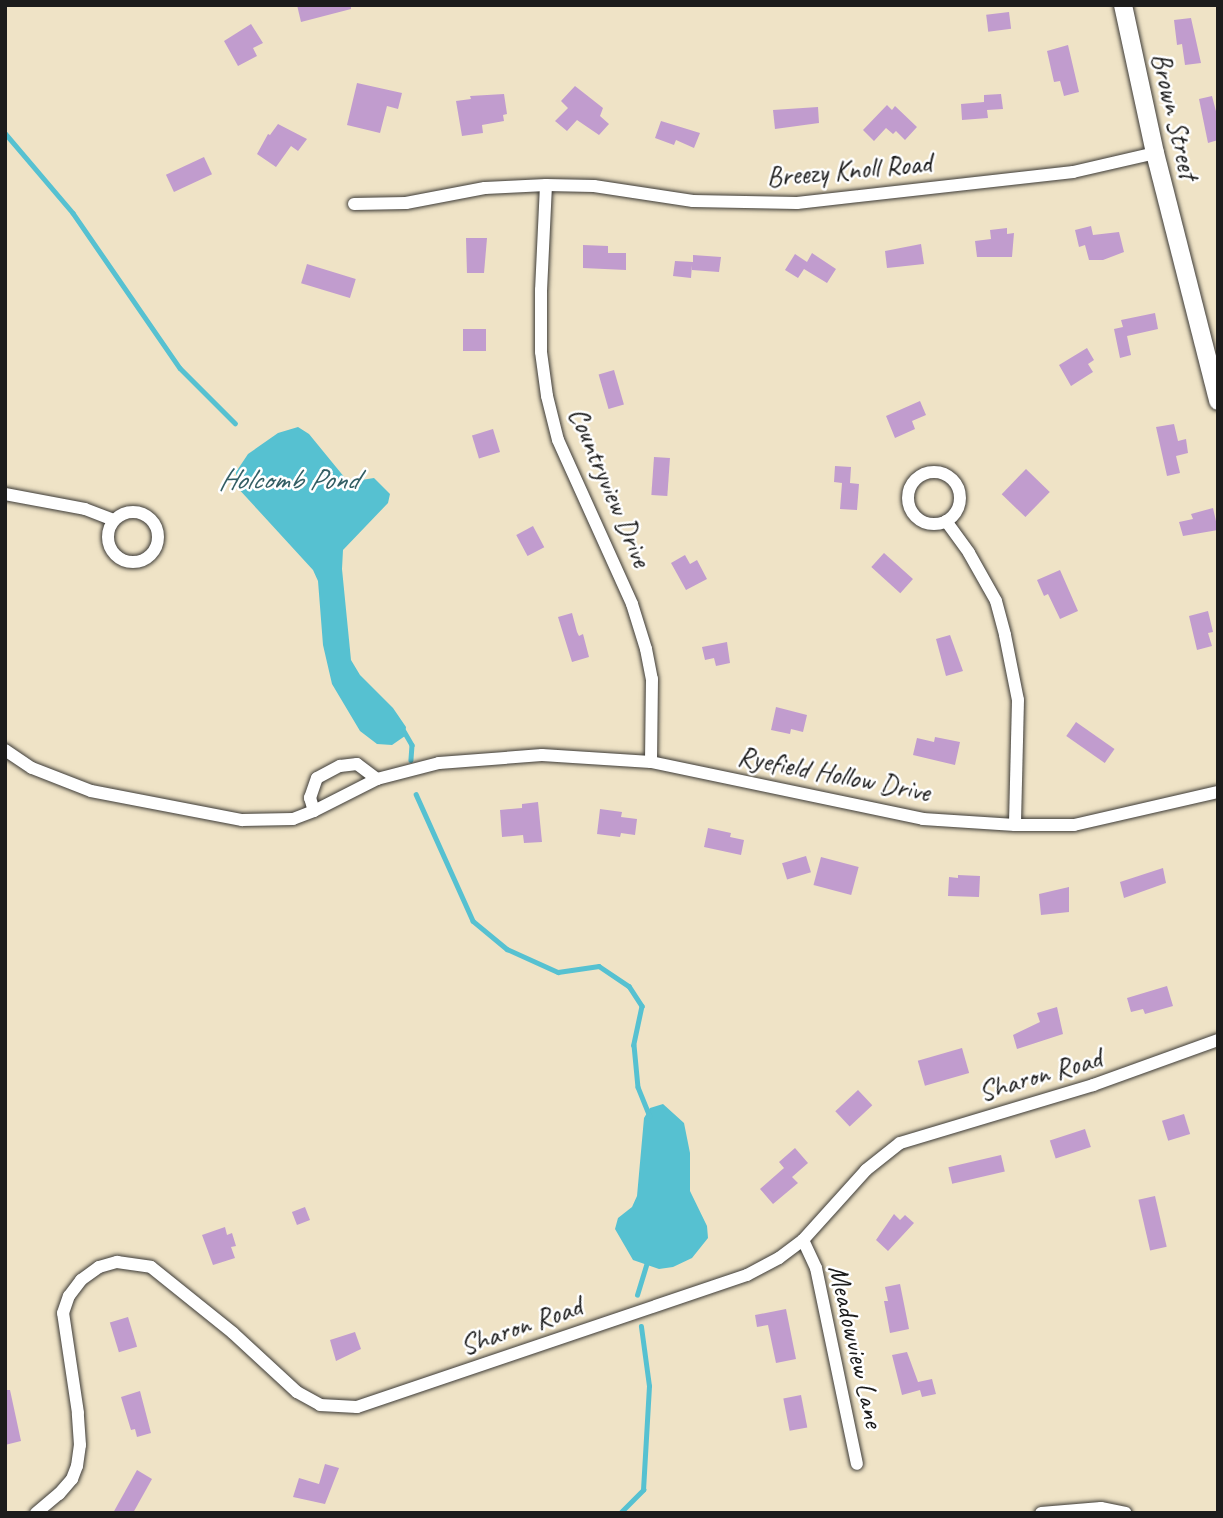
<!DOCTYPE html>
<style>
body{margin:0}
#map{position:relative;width:1223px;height:1518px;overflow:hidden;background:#efe3c6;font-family:Caveat,sans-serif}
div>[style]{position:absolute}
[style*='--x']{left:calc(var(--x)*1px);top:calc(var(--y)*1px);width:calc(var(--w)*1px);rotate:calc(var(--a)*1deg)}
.water>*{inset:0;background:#56c1d1}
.stream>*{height:4.5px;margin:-2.25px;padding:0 2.25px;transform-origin:2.25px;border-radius:2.25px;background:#56c1d1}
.building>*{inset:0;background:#c19cce;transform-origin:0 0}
.roads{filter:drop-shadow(0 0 2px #3c3a36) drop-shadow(0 0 2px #3c3a36)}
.street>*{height:12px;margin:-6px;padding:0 6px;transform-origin:6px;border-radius:6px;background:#fff}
.street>.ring{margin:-6px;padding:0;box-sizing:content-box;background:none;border:12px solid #fff;border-radius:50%}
.secondary>*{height:18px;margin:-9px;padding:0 9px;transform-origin:9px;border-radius:9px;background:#fff}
span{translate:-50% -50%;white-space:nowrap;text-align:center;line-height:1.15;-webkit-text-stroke:5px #fff;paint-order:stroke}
.street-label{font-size:28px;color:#1c1c1c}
.water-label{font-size:30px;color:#335e64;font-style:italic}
.frame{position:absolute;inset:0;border:7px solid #1c1c1c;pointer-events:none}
</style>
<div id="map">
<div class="water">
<i style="clip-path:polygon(298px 427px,309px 434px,345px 478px,355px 481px,374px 478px,390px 494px,388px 503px,343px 550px,342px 569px,351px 660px,360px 675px,393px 708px,406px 727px,405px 736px,392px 745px,377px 744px,360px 731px,332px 684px,323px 645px,318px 581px,313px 570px,236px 486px,236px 472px,248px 454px,278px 433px)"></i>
<i style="clip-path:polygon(663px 1104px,684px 1123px,690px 1153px,690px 1191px,707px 1226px,708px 1238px,692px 1258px,673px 1267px,659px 1269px,633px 1260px,615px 1229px,618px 1218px,632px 1207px,637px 1196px,644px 1118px,650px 1108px)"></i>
</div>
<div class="stream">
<i style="--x:5;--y:133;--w:105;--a:49.6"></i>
<i style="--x:73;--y:213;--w:188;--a:55.4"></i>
<i style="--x:180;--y:368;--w:78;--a:45"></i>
<i style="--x:404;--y:731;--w:16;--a:60"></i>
<i style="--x:412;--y:745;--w:15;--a:94"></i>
<i style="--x:416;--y:794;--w:139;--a:65.8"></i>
<i style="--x:473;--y:921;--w:44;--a:39.5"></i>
<i style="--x:507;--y:949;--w:56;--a:24.3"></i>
<i style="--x:558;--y:972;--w:41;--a:-8.3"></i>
<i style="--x:599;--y:966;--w:36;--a:34"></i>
<i style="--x:629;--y:986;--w:24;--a:57"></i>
<i style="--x:642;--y:1006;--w:40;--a:102"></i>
<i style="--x:634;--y:1045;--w:42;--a:84.6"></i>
<i style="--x:638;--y:1087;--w:31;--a:68"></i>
<i style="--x:637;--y:1295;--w:34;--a:-73"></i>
<i style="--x:620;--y:1513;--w:33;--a:-45"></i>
<i style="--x:643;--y:1490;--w:104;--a:-86.7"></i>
<i style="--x:649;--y:1386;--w:60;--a:-97.7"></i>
</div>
<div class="building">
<i style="clip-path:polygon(297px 5px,351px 5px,351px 9px,301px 22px)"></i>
<i style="left:1009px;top:12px;width:17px;height:23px;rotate:83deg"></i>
<i style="clip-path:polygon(1191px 18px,1201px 63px,1185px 65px,1182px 44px,1177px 45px,1174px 20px)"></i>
<i style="clip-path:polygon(251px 24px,263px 43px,253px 48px,257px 56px,238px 66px,224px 41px)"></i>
<i style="clip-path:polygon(1068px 45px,1079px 92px,1064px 96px,1060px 81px,1054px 82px,1047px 51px)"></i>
<i style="clip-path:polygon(357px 83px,402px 93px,398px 109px,387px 106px,380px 133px,347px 125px)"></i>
<i style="clip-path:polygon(575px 86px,603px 108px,600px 116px,609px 124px,599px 135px,577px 120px,567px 131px,555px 121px,568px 108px,561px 101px)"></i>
<i style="clip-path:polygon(504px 94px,507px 114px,503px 115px,504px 121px,482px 125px,483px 133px,462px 136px,456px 101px,471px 99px,470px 96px)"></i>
<i style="clip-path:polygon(1001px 94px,1003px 109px,987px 110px,988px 118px,962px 120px,961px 104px,984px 102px,984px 95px)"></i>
<i style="clip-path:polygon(1212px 96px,1218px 119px,1218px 140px,1208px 143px,1199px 99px)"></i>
<i style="clip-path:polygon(887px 105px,892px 110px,895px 106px,917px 127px,905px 140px,896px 131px,893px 134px,886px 128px,874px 141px,863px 130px)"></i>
<i style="clip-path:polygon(818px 107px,819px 123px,775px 129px,773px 110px)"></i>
<i style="clip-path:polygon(661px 121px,700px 133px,694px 148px,676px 140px,674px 145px,655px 138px)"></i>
<i style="clip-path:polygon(278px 124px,307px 139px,298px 151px,291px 146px,276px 167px,257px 154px,268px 134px,270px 135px)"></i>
<i style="left:204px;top:157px;width:19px;height:42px;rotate:65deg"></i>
<i style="clip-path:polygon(1091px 226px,1093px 235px,1119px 232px,1124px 252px,1103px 260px,1089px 260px,1085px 245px,1079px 247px,1075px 230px)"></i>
<i style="clip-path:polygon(1007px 228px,1007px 234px,1014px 233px,1012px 257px,977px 257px,975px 241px,991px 239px,990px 230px)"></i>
<i style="clip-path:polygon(466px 238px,487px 238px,484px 273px,467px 273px)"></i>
<i style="clip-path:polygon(921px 244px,924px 264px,887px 268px,885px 251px)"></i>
<i style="clip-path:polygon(583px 245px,608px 246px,608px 253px,626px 253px,626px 270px,583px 268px)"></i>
<i style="clip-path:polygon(812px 253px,836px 269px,827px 283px,804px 269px,798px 278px,785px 270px,795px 254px,807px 262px)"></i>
<i style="clip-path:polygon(693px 255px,721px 257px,719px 272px,692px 270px,692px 265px,691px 278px,673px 276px,675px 261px,693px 262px)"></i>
<i style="left:307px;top:264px;width:51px;height:20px;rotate:17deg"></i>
<i style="clip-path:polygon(1155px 313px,1158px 329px,1127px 336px,1131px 355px,1120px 358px,1114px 329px,1123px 327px,1121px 320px)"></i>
<i style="left:463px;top:329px;width:23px;height:22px"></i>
<i style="clip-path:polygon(1087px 348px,1094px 360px,1088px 364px,1093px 372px,1071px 386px,1059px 365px)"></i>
<i style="left:614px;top:370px;width:36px;height:16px;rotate:74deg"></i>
<i style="clip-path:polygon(920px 401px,926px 415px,912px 421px,915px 429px,895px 438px,886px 416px)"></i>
<i style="clip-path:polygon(1174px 424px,1178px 441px,1186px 439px,1188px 453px,1176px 456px,1180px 473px,1167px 476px,1156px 427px)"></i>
<i style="left:493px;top:429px;width:24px;height:22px;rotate:73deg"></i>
<i style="left:654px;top:457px;width:16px;height:38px;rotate:4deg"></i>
<i style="clip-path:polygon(835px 466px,851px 467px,850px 483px,859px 484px,857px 510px,840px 509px,842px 483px,834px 482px)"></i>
<i style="left:1026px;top:469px;width:33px;height:35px;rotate:44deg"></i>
<i style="clip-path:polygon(1213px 508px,1218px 530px,1183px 536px,1179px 522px,1193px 519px,1191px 514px)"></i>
<i style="left:533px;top:526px;width:24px;height:19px;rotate:62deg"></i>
<i style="left:884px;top:553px;width:39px;height:19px;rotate:42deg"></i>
<i style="clip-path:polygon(685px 555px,690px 564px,697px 560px,707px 579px,686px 590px,671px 563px)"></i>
<i style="clip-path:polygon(1060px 570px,1078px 611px,1060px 619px,1048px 594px,1044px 596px,1037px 580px)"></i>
<i style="clip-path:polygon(1208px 611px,1213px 632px,1208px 633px,1212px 646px,1197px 650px,1189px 616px)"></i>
<i style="clip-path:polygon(572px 613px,577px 632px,579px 636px,583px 634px,589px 657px,572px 662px,558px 617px)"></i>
<i style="clip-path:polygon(950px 635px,963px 671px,946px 676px,936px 639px)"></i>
<i style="clip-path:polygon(727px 642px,730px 663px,716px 666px,714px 658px,705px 660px,702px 647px)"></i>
<i style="clip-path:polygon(776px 707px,807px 715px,803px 732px,791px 729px,790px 734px,771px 730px)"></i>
<i style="left:1076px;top:722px;width:47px;height:17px;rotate:35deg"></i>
<i style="clip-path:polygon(935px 737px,960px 742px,955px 765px,913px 755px,917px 738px,934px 742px)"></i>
<i style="clip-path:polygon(538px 802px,542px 842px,524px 843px,523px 835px,502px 837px,500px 810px,522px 808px,522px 804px)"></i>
<i style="clip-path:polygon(600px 809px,622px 812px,621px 817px,637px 819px,635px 835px,621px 833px,620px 837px,597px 834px)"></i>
<i style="clip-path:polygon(708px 828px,731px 833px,730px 837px,744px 840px,741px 855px,704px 847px)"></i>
<i style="left:806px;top:856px;width:17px;height:25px;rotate:73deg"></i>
<i style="left:821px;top:857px;width:39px;height:29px;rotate:15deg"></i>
<i style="clip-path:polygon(1163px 868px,1166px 883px,1124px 898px,1120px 882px)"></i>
<i style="clip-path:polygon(958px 875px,980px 876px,979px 897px,948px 896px,949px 877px,958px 878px)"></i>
<i style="clip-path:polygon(1069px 887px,1069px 912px,1041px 915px,1039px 894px)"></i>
<i style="clip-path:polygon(1167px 986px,1173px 1006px,1145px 1014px,1143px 1009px,1131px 1012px,1127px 998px)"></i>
<i style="clip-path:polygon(1057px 1007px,1063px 1034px,1017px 1049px,1013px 1035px,1040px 1022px,1037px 1013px)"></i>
<i style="left:962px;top:1048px;width:26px;height:46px;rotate:74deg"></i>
<i style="left:858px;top:1090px;width:21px;height:31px;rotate:47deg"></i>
<i style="left:1184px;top:1114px;width:21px;height:23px;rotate:73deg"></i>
<i style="left:1085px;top:1129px;width:19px;height:37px;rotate:72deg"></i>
<i style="clip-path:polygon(795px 1148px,808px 1163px,792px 1177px,798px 1183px,773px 1204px,760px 1189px,784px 1168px,779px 1162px)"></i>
<i style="left:1001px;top:1155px;width:17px;height:54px;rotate:77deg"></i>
<i style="left:1155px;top:1196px;width:52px;height:17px;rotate:77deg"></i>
<i style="left:305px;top:1207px;width:14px;height:14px;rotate:69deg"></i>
<i style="clip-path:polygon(894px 1214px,900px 1220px,905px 1215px,914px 1223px,888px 1251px,876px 1240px)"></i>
<i style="clip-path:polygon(225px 1227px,227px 1235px,232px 1233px,236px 1246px,231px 1247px,235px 1258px,213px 1265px,202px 1235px)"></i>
<i style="clip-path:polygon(900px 1284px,909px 1329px,890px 1333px,884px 1301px,888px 1301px,885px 1287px)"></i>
<i style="clip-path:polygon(786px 1309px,796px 1359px,776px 1363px,768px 1325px,757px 1327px,755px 1315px)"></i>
<i style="left:128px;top:1317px;width:31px;height:19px;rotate:73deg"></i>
<i style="clip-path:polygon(355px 1332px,361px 1349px,336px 1361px,330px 1340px)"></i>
<i style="clip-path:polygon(907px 1352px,918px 1382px,932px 1379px,936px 1394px,922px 1397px,920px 1390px,902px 1395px,892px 1355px)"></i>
<i style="clip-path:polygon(5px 1390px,10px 1390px,21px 1441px,5px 1445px)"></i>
<i style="clip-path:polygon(140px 1391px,151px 1433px,137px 1437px,135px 1429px,131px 1430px,121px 1397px)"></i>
<i style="left:801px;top:1395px;width:33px;height:18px;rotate:79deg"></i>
<i style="clip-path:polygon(325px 1464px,339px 1468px,325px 1504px,293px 1497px,299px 1478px,319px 1484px)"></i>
<i style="clip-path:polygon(137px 1470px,152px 1479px,133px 1513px,113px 1513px)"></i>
</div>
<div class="roads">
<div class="street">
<i style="--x:546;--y:185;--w:105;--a:92.7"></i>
<i style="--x:541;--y:290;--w:62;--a:90"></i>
<i style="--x:541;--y:352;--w:44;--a:82.2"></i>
<i style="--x:547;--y:396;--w:45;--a:76"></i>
<i style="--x:558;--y:440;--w:180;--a:65.7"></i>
<i style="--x:632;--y:604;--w:47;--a:72.7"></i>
<i style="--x:646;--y:649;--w:31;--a:79"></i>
<i style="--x:652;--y:679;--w:83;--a:90.7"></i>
<i style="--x:354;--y:204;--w:52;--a:-1.1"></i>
<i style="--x:406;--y:203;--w:80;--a:-10.8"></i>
<i style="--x:485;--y:188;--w:61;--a:-2.8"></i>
<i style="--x:546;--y:185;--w:48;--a:1.2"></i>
<i style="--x:594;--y:186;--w:100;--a:8.6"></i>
<i style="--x:693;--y:201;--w:104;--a:1.1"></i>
<i style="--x:797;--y:203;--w:278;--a:-6.4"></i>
<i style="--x:1073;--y:172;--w:84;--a:-13"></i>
<i class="ring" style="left:908px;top:472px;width:40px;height:40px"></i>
<i style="--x:5;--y:494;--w:81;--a:10.6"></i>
<i style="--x:85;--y:509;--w:31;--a:21"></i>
<i class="ring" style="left:108px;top:512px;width:38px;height:38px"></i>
<i style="--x:946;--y:521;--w:39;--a:54"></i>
<i style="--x:969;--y:553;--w:55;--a:60.6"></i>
<i style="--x:996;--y:601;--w:35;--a:75"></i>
<i style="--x:1005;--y:635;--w:66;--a:78.7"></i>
<i style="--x:1018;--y:700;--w:125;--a:91.4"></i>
<i style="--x:5;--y:750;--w:32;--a:34"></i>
<i style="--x:32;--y:768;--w:63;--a:21.3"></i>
<i style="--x:91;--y:791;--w:154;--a:10.9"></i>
<i style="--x:242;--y:820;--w:51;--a:-1.1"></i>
<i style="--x:293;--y:819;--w:22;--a:-21"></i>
<i style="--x:314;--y:811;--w:14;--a:-107"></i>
<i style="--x:310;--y:798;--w:21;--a:-71"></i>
<i style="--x:317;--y:778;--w:26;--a:-28"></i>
<i style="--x:340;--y:766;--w:17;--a:-7"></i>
<i style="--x:357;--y:764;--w:25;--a:37"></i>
<i style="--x:314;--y:811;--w:71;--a:-26.9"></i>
<i style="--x:377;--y:779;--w:64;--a:-14.5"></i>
<i style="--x:439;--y:763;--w:103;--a:-4.4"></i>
<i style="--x:542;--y:755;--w:109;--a:3.7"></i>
<i style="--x:651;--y:762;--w:278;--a:11.8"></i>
<i style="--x:923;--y:819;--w:92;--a:3.7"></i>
<i style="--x:1015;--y:825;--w:59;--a:0"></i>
<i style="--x:1074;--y:825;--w:148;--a:-12.9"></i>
<i style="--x:803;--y:1240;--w:31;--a:65"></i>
<i style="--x:816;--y:1268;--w:200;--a:78.2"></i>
<i style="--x:36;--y:1513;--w:30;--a:-40"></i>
<i style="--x:59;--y:1494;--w:20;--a:-49"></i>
<i style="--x:72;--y:1479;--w:14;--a:-69"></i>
<i style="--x:77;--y:1466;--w:21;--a:-82"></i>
<i style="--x:80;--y:1445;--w:32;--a:-94"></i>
<i style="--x:78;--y:1413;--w:101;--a:-98.5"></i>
<i style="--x:63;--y:1313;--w:18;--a:-71"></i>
<i style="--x:69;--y:1296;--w:20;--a:-53"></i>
<i style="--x:81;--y:1280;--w:22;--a:-36"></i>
<i style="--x:99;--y:1267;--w:19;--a:-16"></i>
<i style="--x:117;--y:1262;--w:34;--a:8"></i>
<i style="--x:151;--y:1267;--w:105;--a:38.8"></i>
<i style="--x:233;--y:1333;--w:87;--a:42.7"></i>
<i style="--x:297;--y:1392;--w:26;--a:29"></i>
<i style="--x:320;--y:1405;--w:37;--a:3"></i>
<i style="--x:357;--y:1407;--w:412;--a:-18.7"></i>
<i style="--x:747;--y:1275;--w:36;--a:-28"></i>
<i style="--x:779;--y:1258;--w:30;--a:-37"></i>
<i style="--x:803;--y:1240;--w:94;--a:-48"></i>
<i style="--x:866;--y:1170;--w:43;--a:-38.5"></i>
<i style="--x:900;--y:1143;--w:202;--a:-16.7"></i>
<i style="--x:1093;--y:1085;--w:133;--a:-19.8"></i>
<i style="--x:1041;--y:1513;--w:60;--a:-4.8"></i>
<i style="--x:1101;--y:1508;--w:25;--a:11"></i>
</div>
<div class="secondary">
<i style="--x:1123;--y:5;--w:151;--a:77.8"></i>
<i style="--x:1155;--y:153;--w:256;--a:75.7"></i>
</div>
</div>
<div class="street-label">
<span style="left:1175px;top:116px;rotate:77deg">Brown Street</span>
<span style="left:849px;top:170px;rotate:-5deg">Breezy Knoll Road</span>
<span style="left:610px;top:487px;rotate:67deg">Countryview Drive</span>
<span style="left:834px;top:774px;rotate:11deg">Ryefield Hollow Drive</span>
<span style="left:1040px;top:1075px;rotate:-16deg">Sharon Road</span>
<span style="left:521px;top:1326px;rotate:-19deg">Sharon Road</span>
<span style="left:856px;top:1346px;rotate:77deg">Meadowview Lane</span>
</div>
<div class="water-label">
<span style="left:288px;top:479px">Holcomb Pond</span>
</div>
<div class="frame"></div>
</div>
